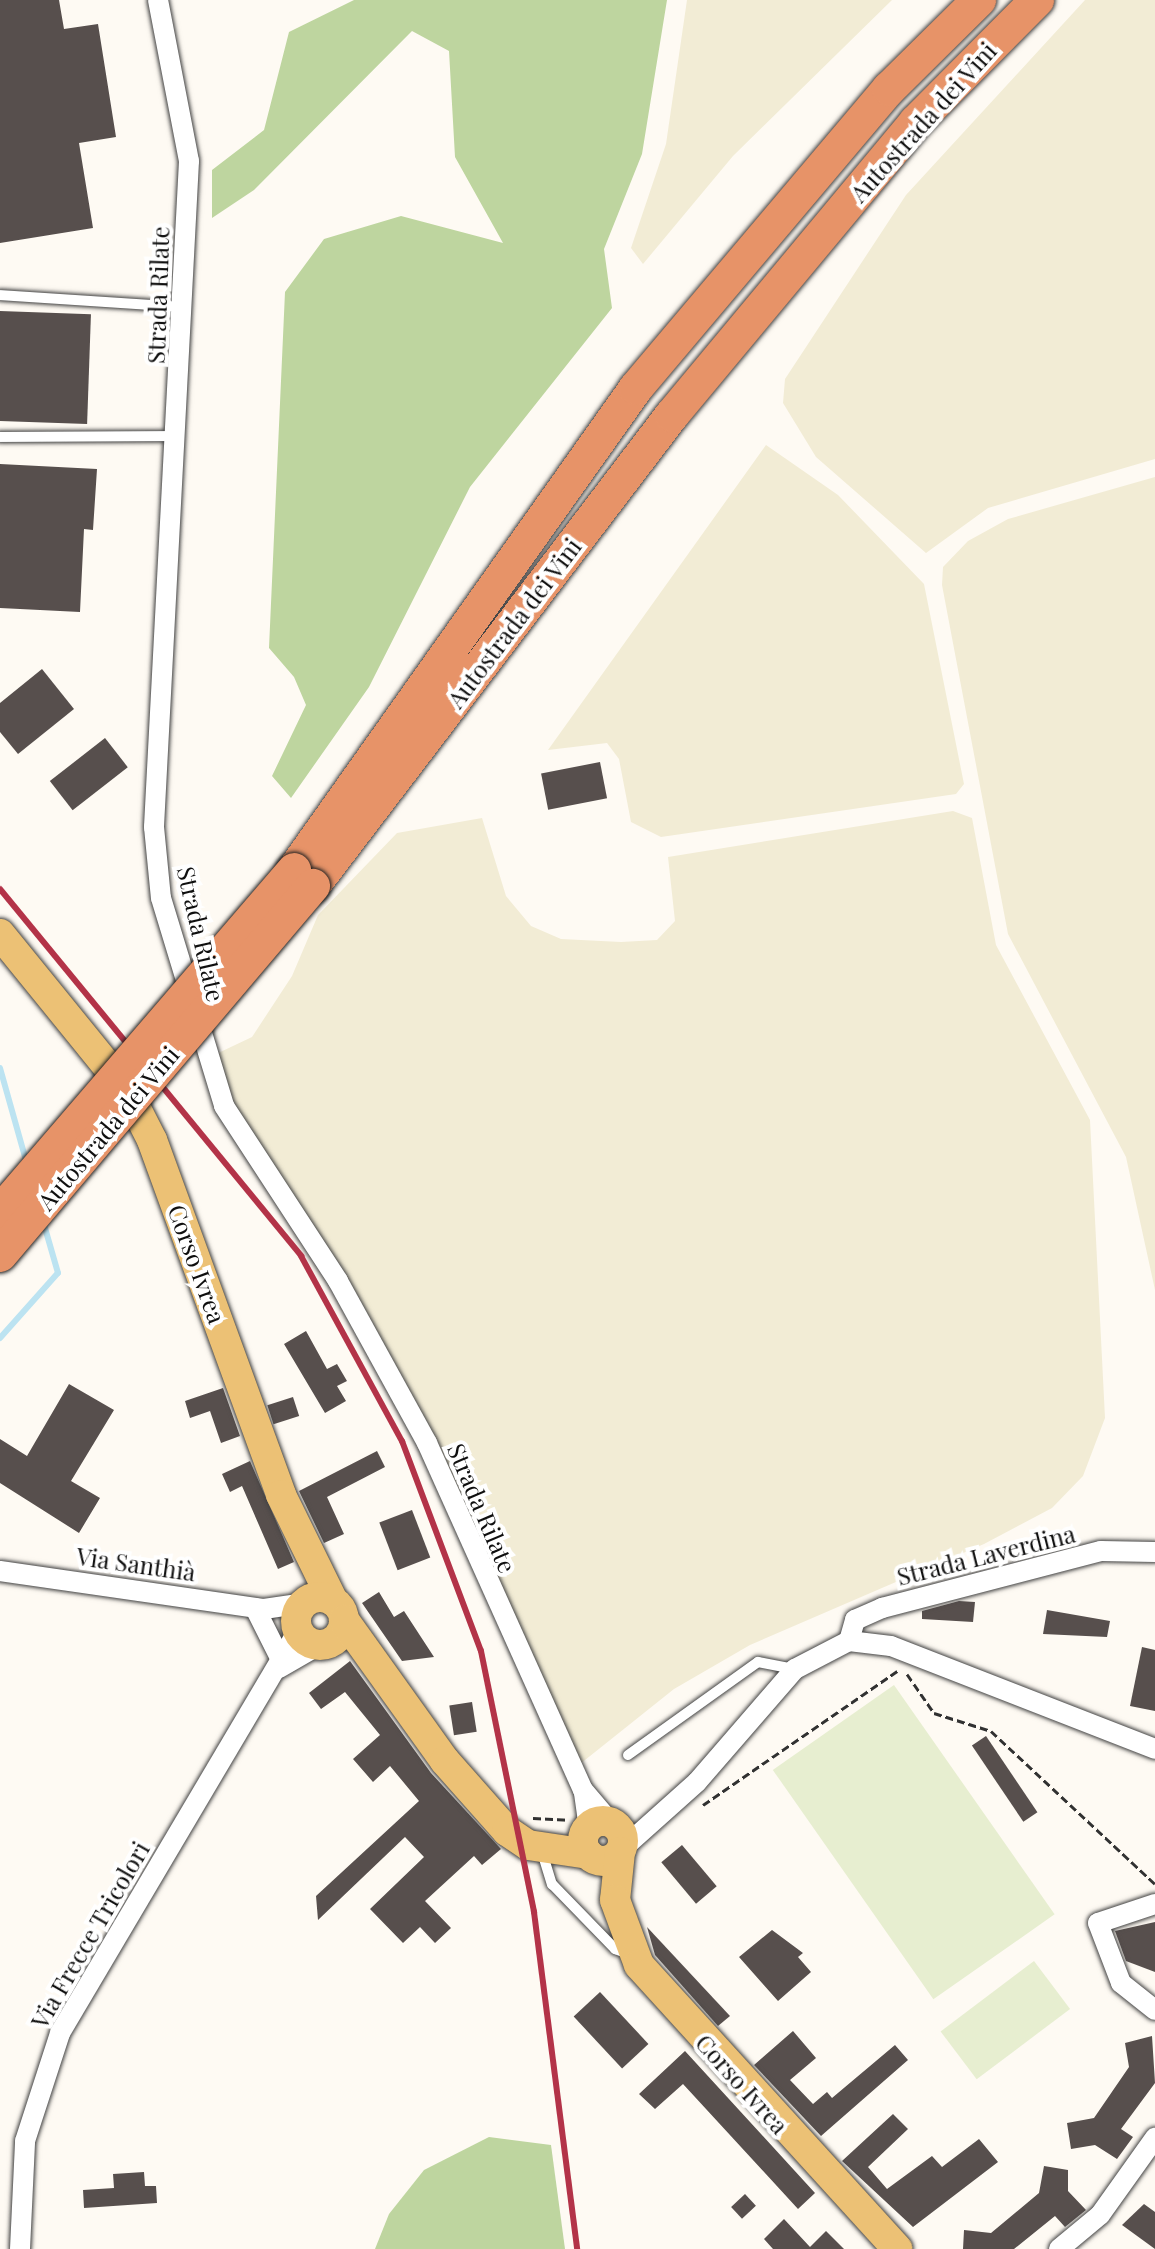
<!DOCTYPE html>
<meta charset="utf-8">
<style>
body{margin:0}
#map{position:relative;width:1155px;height:2249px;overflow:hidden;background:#fefaf3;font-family:"Playfair Display",serif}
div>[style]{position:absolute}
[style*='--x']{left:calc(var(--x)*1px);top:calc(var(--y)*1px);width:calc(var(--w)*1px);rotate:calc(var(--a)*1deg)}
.farmland>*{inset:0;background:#f2ecd5}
.forest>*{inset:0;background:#bed59f}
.pitch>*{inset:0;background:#e7eed0;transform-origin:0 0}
.stream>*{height:6px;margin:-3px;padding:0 3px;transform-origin:3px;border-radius:3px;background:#bce3f1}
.building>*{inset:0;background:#574f4d;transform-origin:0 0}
.path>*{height:3px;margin-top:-1.5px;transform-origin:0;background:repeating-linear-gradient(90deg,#313131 0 8px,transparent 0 12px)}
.roads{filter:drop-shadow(0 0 2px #424242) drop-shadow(0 0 2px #424242)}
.service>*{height:10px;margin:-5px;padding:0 5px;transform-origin:5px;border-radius:5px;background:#fff}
.minor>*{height:20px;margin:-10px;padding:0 10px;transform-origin:10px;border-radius:10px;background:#fff}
.primary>*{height:30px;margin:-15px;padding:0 15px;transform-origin:15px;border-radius:15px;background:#ecc175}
.primary>.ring{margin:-15px;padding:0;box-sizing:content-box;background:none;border:30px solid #ecc175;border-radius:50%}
.motorway>*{height:34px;margin:-17px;padding:0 17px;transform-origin:17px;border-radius:17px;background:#e79368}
.rail>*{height:6px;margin:-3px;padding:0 3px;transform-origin:3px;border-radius:3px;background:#b33348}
.bridges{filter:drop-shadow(0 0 2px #202020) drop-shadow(0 0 2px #202020)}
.motorway-bridge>*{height:34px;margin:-17px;padding:0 17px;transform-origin:17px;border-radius:17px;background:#e79368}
span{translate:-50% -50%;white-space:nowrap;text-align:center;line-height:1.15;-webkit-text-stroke:8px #fff;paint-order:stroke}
.street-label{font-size:24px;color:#0f0f0f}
</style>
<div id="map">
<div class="farmland">
<i style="clip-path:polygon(687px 0,892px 0,733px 156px,643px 264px,631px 248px,666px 144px)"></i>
<i style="clip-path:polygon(1085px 0,1155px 0,1155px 459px,988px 508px,926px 553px,816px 457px,783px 403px,785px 379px,906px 195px)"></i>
<i style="clip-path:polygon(766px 445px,838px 495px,924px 584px,964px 784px,956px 794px,661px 837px,631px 822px,619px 759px,607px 743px,548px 750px)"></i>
<i style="clip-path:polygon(1155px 477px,1155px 1290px,1126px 1157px,1008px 934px,942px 585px,943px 567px,968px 541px,1008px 519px)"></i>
<i style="clip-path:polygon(953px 811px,972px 818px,996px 945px,1090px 1120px,1105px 1418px,1083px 1476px,1052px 1508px,984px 1544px,750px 1645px,674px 1689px,570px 1772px,497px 1586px,244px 1132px,214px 1055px,252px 1037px,292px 976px,318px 915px,397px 833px,482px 818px,506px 896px,531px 926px,561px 939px,621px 942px,657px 940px,675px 921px,668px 857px)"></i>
</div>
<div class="forest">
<i style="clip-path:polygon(354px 0,667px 0,642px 154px,604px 249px,612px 308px,470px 487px,369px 687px,291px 798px,272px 776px,306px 705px,294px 677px,269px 648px,285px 292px,324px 239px,401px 216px,503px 243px,455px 157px,449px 51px,412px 31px,254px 190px,212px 218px,212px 170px,264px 130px,289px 32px)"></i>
<i style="clip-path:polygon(489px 2137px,551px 2145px,565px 2249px,375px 2249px,389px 2214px,424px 2170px)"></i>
</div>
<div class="pitch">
<i style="left:894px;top:1685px;width:280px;height:148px;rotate:55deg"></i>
<i style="left:1034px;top:1961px;width:60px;height:117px;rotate:53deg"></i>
</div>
<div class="stream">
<i style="--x:0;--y:1068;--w:100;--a:74.3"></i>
<i style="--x:0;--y:1338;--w:87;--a:-48.3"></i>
<i style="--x:58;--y:1273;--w:54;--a:-106.1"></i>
</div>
<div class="building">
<i style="clip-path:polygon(0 0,59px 0,64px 29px,98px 24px,116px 137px,79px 143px,93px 228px,0 243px)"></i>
<i style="left:0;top:311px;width:91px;height:110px;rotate:2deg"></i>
<i style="clip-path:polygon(0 464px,97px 469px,93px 530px,84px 529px,80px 612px,0 608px)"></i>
<i style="clip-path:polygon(42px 669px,74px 709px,18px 754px,0 732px,0 703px)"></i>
<i style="left:105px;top:738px;width:37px;height:70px;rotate:52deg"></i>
<i style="left:600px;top:762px;width:37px;height:60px;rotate:79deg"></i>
<i style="clip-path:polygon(306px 1331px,327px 1369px,337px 1364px,347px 1381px,337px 1386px,346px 1401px,325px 1413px,284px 1344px)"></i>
<i style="clip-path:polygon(69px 1384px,114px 1410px,71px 1481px,100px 1498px,79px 1533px,0 1483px,0 1439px,27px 1456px)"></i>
<i style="clip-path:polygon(223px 1388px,240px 1436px,221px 1443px,210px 1411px,190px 1418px,185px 1401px)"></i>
<i style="left:293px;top:1397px;width:20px;height:27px;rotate:72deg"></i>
<i style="clip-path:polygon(377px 1451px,385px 1467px,327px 1497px,344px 1534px,324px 1543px,299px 1491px)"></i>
<i style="clip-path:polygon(250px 1461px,294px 1562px,278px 1569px,242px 1486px,230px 1492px,222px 1474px)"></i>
<i style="left:412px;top:1510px;width:51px;height:35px;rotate:69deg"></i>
<i style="clip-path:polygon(379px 1592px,394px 1617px,404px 1611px,434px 1657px,402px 1661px,362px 1603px)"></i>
<i style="clip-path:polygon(959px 1601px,975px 1602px,973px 1622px,922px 1619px,922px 1611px)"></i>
<i style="clip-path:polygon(1047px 1610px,1110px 1621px,1107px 1637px,1043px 1634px)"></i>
<i style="clip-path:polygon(1142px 1647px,1155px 1650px,1155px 1711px,1130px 1706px)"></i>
<i style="clip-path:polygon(350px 1661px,431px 1773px,501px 1849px,482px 1865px,474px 1856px,425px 1901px,451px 1928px,435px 1943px,420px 1927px,403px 1943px,370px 1909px,424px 1857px,405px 1837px,318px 1920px,316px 1896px,419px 1801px,390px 1766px,373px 1782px,353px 1759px,380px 1735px,345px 1692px,321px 1709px,309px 1693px)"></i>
<i style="left:472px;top:1702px;width:30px;height:23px;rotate:81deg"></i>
<i style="left:986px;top:1736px;width:92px;height:17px;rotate:56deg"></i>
<i style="left:682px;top:1845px;width:54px;height:27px;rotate:50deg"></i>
<i style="clip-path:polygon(1155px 1922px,1155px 1972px,1126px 1961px,1115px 1931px)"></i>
<i style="clip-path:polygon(647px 1927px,730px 2016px,718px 2026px,655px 1955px)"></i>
<i style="clip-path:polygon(772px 1930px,803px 1953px,798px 1957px,811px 1972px,778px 2001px,739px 1957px)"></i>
<i style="left:600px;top:1992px;width:71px;height:36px;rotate:47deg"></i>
<i style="clip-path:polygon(793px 2031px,816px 2058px,790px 2080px,813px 2104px,827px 2092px,832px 2098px,895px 2045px,908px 2060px,821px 2136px,754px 2065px)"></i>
<i style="clip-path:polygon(1152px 2036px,1155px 2083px,1121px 2129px,1133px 2137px,1117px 2159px,1095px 2145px,1071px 2149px,1067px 2123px,1094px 2118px,1129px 2067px,1125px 2043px)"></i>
<i style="clip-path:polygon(685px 2051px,815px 2193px,798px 2209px,683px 2084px,655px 2109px,639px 2094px)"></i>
<i style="clip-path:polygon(893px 2114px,908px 2129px,868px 2167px,887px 2189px,932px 2156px,942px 2167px,979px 2139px,998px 2162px,913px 2227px,842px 2161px)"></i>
<i style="clip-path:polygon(1044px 2166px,1068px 2170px,1068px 2191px,1086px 2210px,1065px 2227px,1055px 2216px,1014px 2249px,963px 2249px,964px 2230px,991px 2233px,1039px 2193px)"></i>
<i style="clip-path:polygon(144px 2172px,145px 2186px,156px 2186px,157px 2203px,84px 2208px,83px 2190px,114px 2188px,113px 2174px)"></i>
<i style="left:745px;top:2194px;width:16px;height:19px;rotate:47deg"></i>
<i style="clip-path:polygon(1144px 2204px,1155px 2212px,1155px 2249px,1122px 2225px)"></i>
<i style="clip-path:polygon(784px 2219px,810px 2247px,826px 2231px,844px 2249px,773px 2249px,764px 2239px)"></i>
</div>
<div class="path">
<i style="--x:907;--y:1674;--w:47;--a:55.3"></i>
<i style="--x:934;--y:1713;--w:60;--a:17.5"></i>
<i style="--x:991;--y:1731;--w:224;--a:43"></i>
<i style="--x:703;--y:1805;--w:236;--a:-34.6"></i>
<i style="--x:533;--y:1818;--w:35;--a:3"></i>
</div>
<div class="roads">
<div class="service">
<i style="--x:0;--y:295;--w:181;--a:3.8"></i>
<i style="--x:0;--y:437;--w:175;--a:-0.3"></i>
<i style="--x:628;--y:1755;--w:160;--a:-35.6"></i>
<i style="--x:758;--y:1662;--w:38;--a:11"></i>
<i style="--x:542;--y:1852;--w:34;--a:73"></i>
<i style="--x:552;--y:1884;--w:91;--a:45.9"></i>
<i style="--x:615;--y:1949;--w:15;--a:20"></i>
</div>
<div class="minor">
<i style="--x:158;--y:0;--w:164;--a:79.1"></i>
<i style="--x:189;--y:161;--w:667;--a:93.01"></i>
<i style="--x:154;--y:827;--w:71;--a:84.4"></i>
<i style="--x:161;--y:898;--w:217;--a:73.1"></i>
<i style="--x:224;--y:1106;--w:209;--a:56.9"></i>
<i style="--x:338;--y:1281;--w:185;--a:61.2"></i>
<i style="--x:427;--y:1443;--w:380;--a:65.8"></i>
<i style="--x:583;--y:1790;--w:43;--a:49.7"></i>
<i style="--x:0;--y:1571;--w:267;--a:8.2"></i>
<i style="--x:264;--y:1609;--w:40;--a:-8.5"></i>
<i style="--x:255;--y:1608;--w:58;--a:63.4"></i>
<i style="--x:849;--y:1641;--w:22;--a:-74"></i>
<i style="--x:855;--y:1620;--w:30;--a:-24"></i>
<i style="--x:882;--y:1608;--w:226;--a:-14.6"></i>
<i style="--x:1101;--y:1551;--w:54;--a:1.1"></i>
<i style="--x:279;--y:1668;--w:46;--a:-29.9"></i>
<i style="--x:584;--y:1793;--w:34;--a:82"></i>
<i style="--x:621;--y:1850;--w:102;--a:-41.8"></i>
<i style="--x:697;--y:1782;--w:150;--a:-49.1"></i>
<i style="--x:795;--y:1669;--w:61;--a:-27.4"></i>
<i style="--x:849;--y:1641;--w:42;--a:6.8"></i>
<i style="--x:891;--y:1646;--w:283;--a:21.3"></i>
<i style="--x:1155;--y:1904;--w:60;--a:161.6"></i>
<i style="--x:1098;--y:1923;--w:64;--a:69"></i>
<i style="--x:1121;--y:1983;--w:43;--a:38.5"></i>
<i style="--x:20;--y:2249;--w:108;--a:-87.3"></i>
<i style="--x:25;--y:2141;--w:114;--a:-72"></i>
<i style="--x:60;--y:2033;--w:468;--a:-59.4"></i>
<i style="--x:1059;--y:2249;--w:53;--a:-39.7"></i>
<i style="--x:1100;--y:2215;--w:95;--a:-54.5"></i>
</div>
<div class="primary">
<i style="--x:0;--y:934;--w:200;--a:50.9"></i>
<i style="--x:126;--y:1089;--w:57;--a:63"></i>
<i style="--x:152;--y:1140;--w:378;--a:70"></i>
<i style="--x:281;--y:1495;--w:118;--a:63.9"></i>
<i class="ring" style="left:296px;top:1597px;width:18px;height:18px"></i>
<i style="--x:344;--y:1620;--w:173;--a:54.4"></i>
<i style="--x:445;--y:1761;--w:94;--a:48.5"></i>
<i style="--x:507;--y:1831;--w:25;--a:34"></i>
<i style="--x:528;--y:1845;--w:61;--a:8.5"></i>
<i class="ring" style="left:583px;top:1821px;width:10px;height:10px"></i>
<i style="--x:620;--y:1852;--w:48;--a:95.9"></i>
<i style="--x:615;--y:1900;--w:69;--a:69.7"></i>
<i style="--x:639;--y:1965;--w:384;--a:47.7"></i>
</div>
<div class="motorway">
<i style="--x:294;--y:870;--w:591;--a:-54.64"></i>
<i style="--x:636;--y:388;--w:392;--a:-49.8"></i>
<i style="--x:889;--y:89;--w:127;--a:-44.7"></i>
<i style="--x:313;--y:886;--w:592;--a:-52.69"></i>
<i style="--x:672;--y:415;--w:381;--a:-50.2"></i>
<i style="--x:916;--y:122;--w:172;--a:-45.2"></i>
</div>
</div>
<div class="rail">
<i style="--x:0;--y:889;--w:475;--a:50.6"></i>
<i style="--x:301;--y:1256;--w:211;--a:61.4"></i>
<i style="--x:402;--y:1441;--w:224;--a:69.4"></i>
<i style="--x:481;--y:1651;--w:266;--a:78.5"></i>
<i style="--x:534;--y:1912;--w:340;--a:82.7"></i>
</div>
<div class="bridges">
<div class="motorway-bridge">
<i style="--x:0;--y:1212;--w:451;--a:-49.3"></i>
<i style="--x:0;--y:1255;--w:484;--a:-49.7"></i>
</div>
</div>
<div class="street-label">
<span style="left:923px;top:122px;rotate:-48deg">Autostrada dei Vini</span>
<span style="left:158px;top:295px;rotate:-88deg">Strada Rilate</span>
<span style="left:514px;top:623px;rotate:-53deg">Autostrada dei Vini</span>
<span style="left:201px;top:934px;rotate:77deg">Strada Rilate</span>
<span style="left:108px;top:1128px;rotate:-50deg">Autostrada dei Vini</span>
<span style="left:197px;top:1264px;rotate:70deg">Corso Ivrea</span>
<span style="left:482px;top:1508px;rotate:67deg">Strada Rilate</span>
<span style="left:986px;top:1555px;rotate:-14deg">Strada Laverdina</span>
<span style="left:136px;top:1564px;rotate:8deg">Via Santhià</span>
<span style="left:90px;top:1935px;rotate:-60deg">Via Frecce Tricolori</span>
<span style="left:742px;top:2084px;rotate:48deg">Corso Ivrea</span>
</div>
</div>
